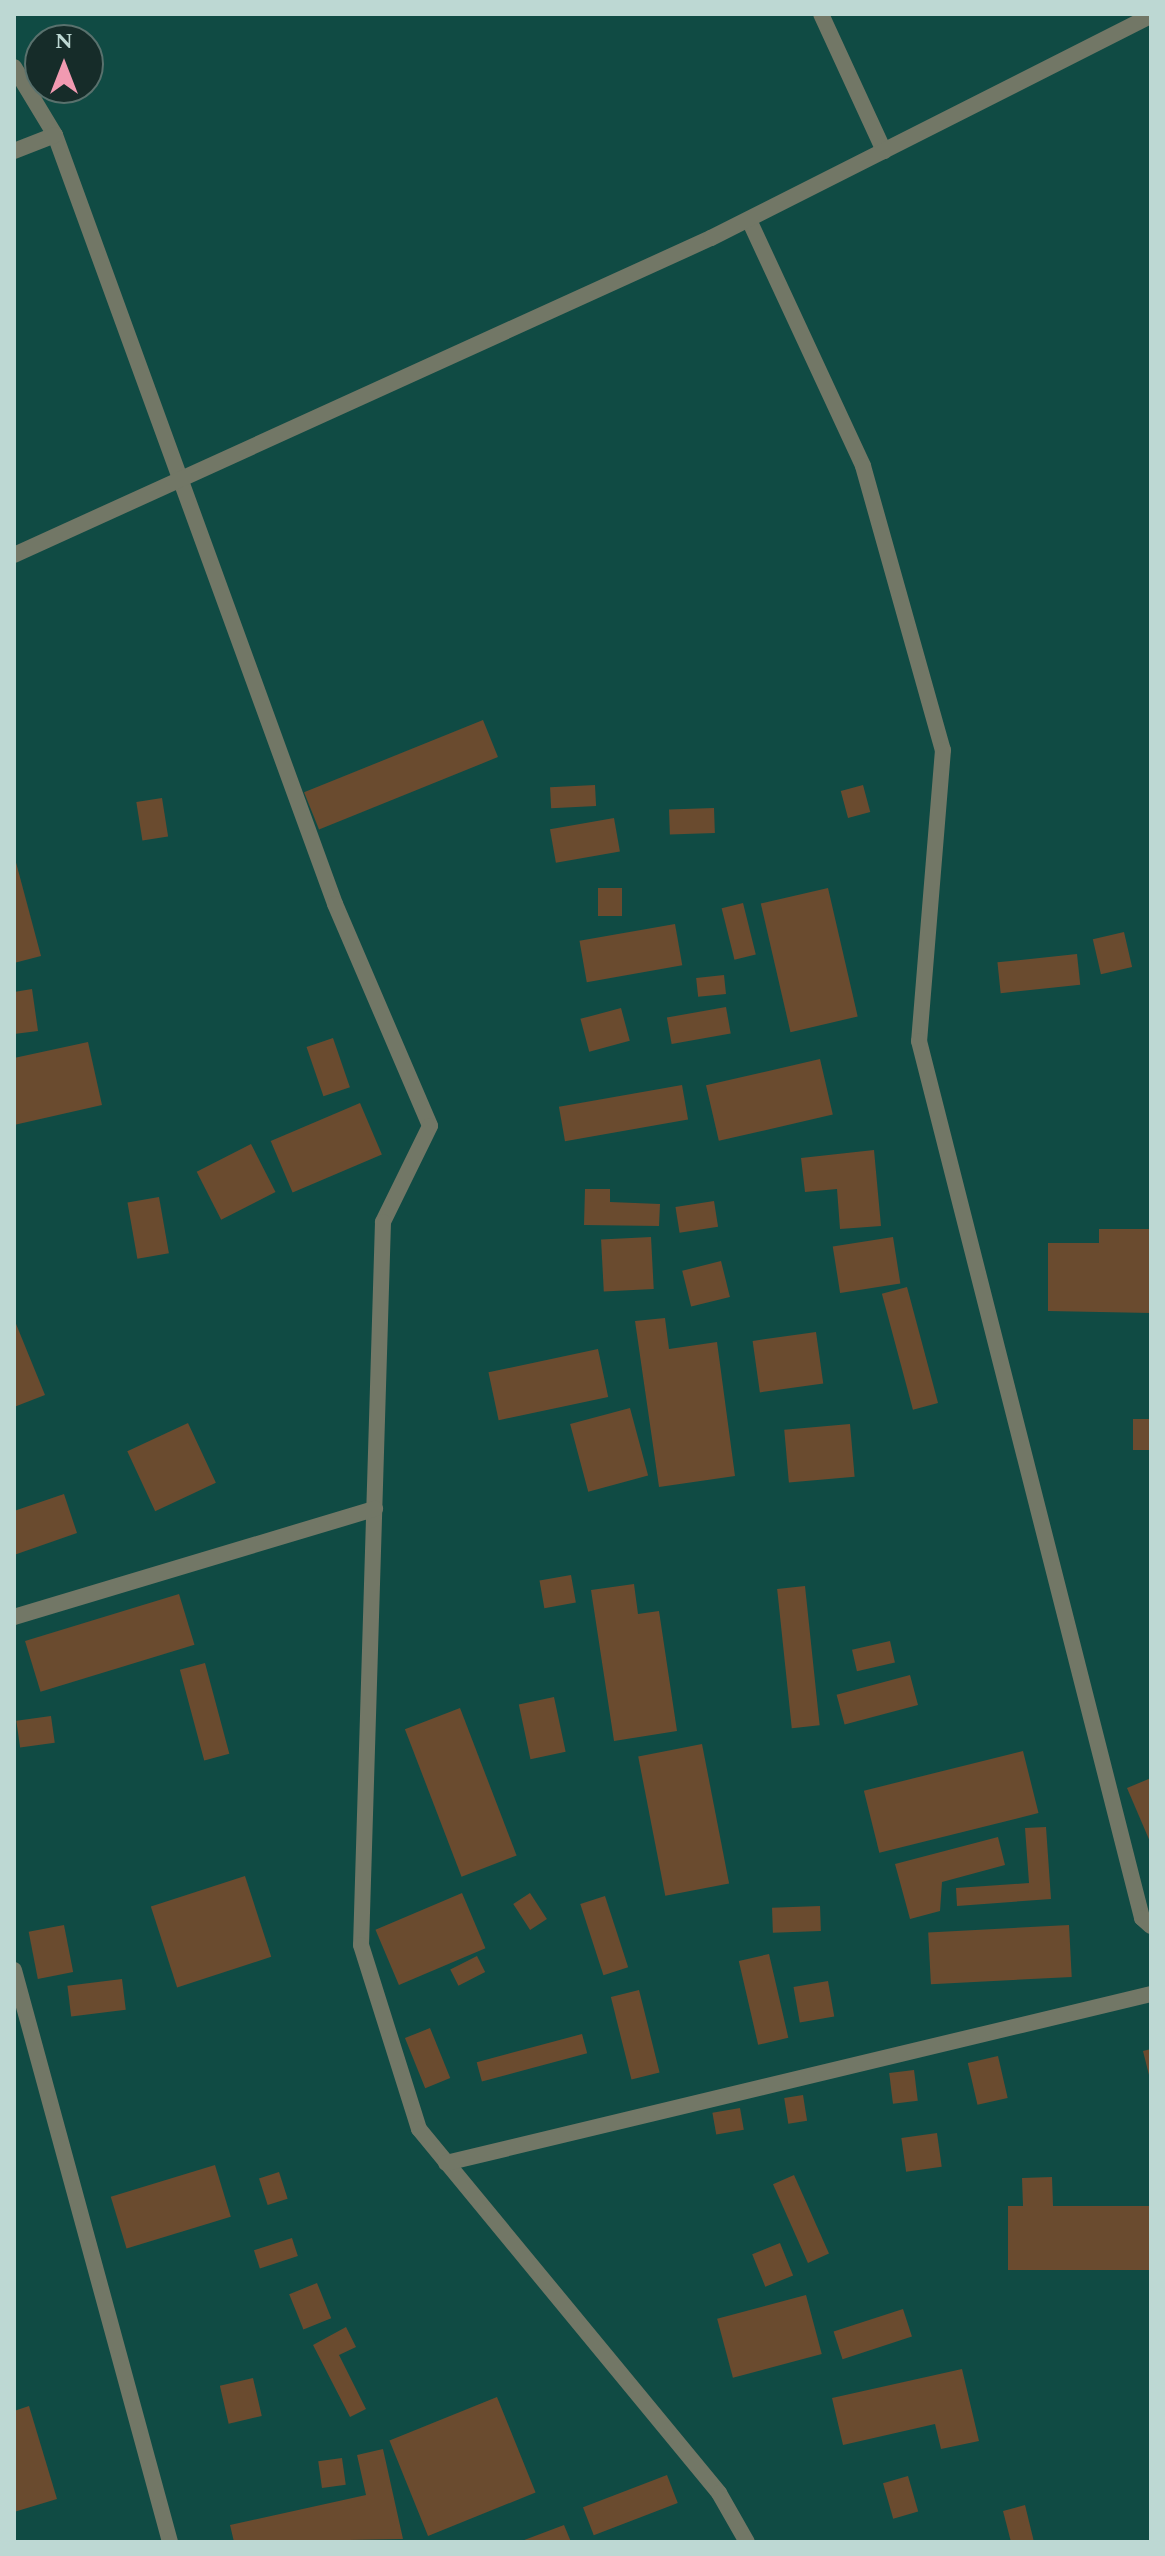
<!DOCTYPE html>
<style>
body{margin:0}
#map{position:relative;width:1165px;height:2556px;overflow:hidden;background:#104b44;font-family:Spectral,serif}
div>[style]{position:absolute}
[style*='--x']{left:calc(var(--x)*1px);top:calc(var(--y)*1px);width:calc(var(--w)*1px);rotate:calc(var(--a)*1deg)}
.building>*{inset:0;background:#6a4b2f;transform-origin:0 0}
.minor>*{height:16px;margin:-8px;padding:0 8px;transform-origin:8px;border-radius:8px;background:#727766}
span{translate:-50% -50%;white-space:nowrap;text-align:center;line-height:1.15;-webkit-text-stroke:6px #162c29;paint-order:stroke}
.frame{position:absolute;inset:0;border:16px solid #bdd8d3;pointer-events:none}
.north{position:absolute;left:24px;top:24px;width:80px;height:80px;box-sizing:border-box;background:#162c29;border:2px solid #59716d;border-radius:50%;rotate:0deg;font-size:22px;font-weight:700;line-height:32px;text-align:center;color:#bdd8d3}
.north::after{content:'';display:block;margin:auto;width:28px;height:36px;background:#f19ab1;clip-path:polygon(50% 0,100% 100%,50% 72%,0 100%)}
</style>
<div id="map">
<div class="building">
<i style="left:483px;top:720px;width:40px;height:193px;rotate:68deg"></i>
<i style="left:595px;top:785px;width:21px;height:45px;rotate:87deg"></i>
<i style="left:863px;top:785px;width:28px;height:23px;rotate:75deg"></i>
<i style="left:162px;top:798px;width:39px;height:26px;rotate:81deg"></i>
<i style="left:714px;top:808px;width:25px;height:45px;rotate:88deg"></i>
<i style="left:614px;top:818px;width:34px;height:65px;rotate:80deg"></i>
<i style="clip-path:polygon(14px 855px,41px 956px,14px 963px)"></i>
<i style="left:598px;top:888px;width:24px;height:28px"></i>
<i style="left:828px;top:888px;width:132px;height:69px;rotate:77deg"></i>
<i style="left:743px;top:903px;width:53px;height:22px;rotate:76deg"></i>
<i style="left:675px;top:924px;width:42px;height:97px;rotate:80deg"></i>
<i style="left:1124px;top:932px;width:36px;height:32px;rotate:77deg"></i>
<i style="left:1077px;top:954px;width:31px;height:80px;rotate:84deg"></i>
<i style="left:724px;top:975px;width:19px;height:28px;rotate:84deg"></i>
<i style="clip-path:polygon(32px 989px,38px 1031px,14px 1034px,14px 992px)"></i>
<i style="left:726px;top:1007px;width:27px;height:60px;rotate:80deg"></i>
<i style="left:621px;top:1008px;width:34px;height:42px;rotate:75deg"></i>
<i style="left:333px;top:1038px;width:52px;height:28px;rotate:71deg"></i>
<i style="clip-path:polygon(88px 1042px,102px 1105px,14px 1125px,14px 1058px)"></i>
<i style="left:820px;top:1059px;width:57px;height:117px;rotate:77deg"></i>
<i style="left:682px;top:1085px;width:35px;height:125px;rotate:80deg"></i>
<i style="left:360px;top:1103px;width:56px;height:97px;rotate:67deg"></i>
<i style="left:251px;top:1144px;width:54px;height:61px;rotate:63deg"></i>
<i style="clip-path:polygon(874px 1150px,881px 1226px,840px 1229px,837px 1189px,805px 1192px,801px 1158px)"></i>
<i style="clip-path:polygon(585px 1189px,610px 1189px,610px 1202px,660px 1204px,659px 1226px,584px 1225px)"></i>
<i style="left:159px;top:1197px;width:57px;height:32px;rotate:80deg"></i>
<i style="left:714px;top:1201px;width:26px;height:39px;rotate:81deg"></i>
<i style="clip-path:polygon(1099px 1229px,1151px 1229px,1151px 1313px,1048px 1311px,1048px 1243px,1099px 1243px)"></i>
<i style="left:651px;top:1237px;width:52px;height:50px;rotate:87deg"></i>
<i style="left:893px;top:1237px;width:47px;height:61px;rotate:81deg"></i>
<i style="left:721px;top:1261px;width:37px;height:40px;rotate:76deg"></i>
<i style="left:907px;top:1287px;width:120px;height:26px;rotate:75deg"></i>
<i style="clip-path:polygon(665px 1318px,669px 1349px,717px 1342px,735px 1476px,659px 1487px,635px 1321px)"></i>
<i style="clip-path:polygon(14px 1319px,45px 1395px,14px 1407px)"></i>
<i style="left:816px;top:1332px;width:52px;height:64px;rotate:82deg"></i>
<i style="left:598px;top:1349px;width:49px;height:112px;rotate:78deg"></i>
<i style="left:630px;top:1408px;width:70px;height:62px;rotate:75deg"></i>
<i style="left:1133px;top:1419px;width:18px;height:31px"></i>
<i style="left:188px;top:1423px;width:66px;height:67px;rotate:65deg"></i>
<i style="left:850px;top:1424px;width:53px;height:66px;rotate:85deg"></i>
<i style="clip-path:polygon(64px 1494px,77px 1533px,14px 1555px,14px 1511px)"></i>
<i style="left:571px;top:1575px;width:28px;height:32px;rotate:80deg"></i>
<i style="clip-path:polygon(634px 1584px,638px 1614px,659px 1611px,677px 1731px,614px 1741px,591px 1590px)"></i>
<i style="left:805px;top:1586px;width:140px;height:28px;rotate:84deg"></i>
<i style="left:179px;top:1594px;width:53px;height:161px;rotate:73deg"></i>
<i style="left:890px;top:1641px;width:22px;height:39px;rotate:77deg"></i>
<i style="left:205px;top:1663px;width:94px;height:26px;rotate:75deg"></i>
<i style="left:910px;top:1675px;width:31px;height:76px;rotate:75deg"></i>
<i style="left:554px;top:1697px;width:56px;height:36px;rotate:78deg"></i>
<i style="left:460px;top:1708px;width:158px;height:59px;rotate:69deg"></i>
<i style="left:51px;top:1716px;width:27px;height:35px;rotate:82deg"></i>
<i style="left:702px;top:1744px;width:142px;height:65px;rotate:79deg"></i>
<i style="left:1023px;top:1751px;width:64px;height:164px;rotate:76deg"></i>
<i style="clip-path:polygon(1151px 1778px,1151px 1844px,1127px 1788px)"></i>
<i style="clip-path:polygon(1046px 1827px,1051px 1899px,957px 1906px,956px 1888px,1029px 1883px,1025px 1828px)"></i>
<i style="clip-path:polygon(998px 1837px,1005px 1865px,942px 1882px,940px 1911px,910px 1919px,895px 1864px)"></i>
<i style="left:245px;top:1876px;width:85px;height:99px;rotate:72deg"></i>
<i style="left:462px;top:1893px;width:60px;height:94px;rotate:67deg"></i>
<i style="left:530px;top:1893px;width:31px;height:20px;rotate:57deg"></i>
<i style="left:605px;top:1896px;width:75px;height:26px;rotate:72deg"></i>
<i style="left:820px;top:1906px;width:25px;height:48px;rotate:88deg"></i>
<i style="left:64px;top:1925px;width:48px;height:36px;rotate:79deg"></i>
<i style="left:1069px;top:1925px;width:52px;height:141px;rotate:87deg"></i>
<i style="left:769px;top:1954px;width:86px;height:31px;rotate:77deg"></i>
<i style="left:477px;top:1956px;width:18px;height:30px;rotate:63deg"></i>
<i style="left:122px;top:1979px;width:31px;height:55px;rotate:83deg"></i>
<i style="left:828px;top:1981px;width:36px;height:35px;rotate:80deg"></i>
<i style="left:639px;top:1990px;width:85px;height:29px;rotate:76deg"></i>
<i style="left:430px;top:2028px;width:54px;height:27px;rotate:68deg"></i>
<i style="left:582px;top:2034px;width:20px;height:109px;rotate:75deg"></i>
<i style="clip-path:polygon(1151px 2049px,1151px 2079px,1150px 2079px,1143px 2051px)"></i>
<i style="left:998px;top:2056px;width:43px;height:31px;rotate:77deg"></i>
<i style="left:914px;top:2070px;width:31px;height:25px;rotate:83deg"></i>
<i style="left:803px;top:2095px;width:26px;height:19px;rotate:81deg"></i>
<i style="left:740px;top:2108px;width:22px;height:28px;rotate:80deg"></i>
<i style="left:937px;top:2133px;width:34px;height:36px;rotate:82deg"></i>
<i style="left:215px;top:2165px;width:54px;height:109px;rotate:73deg"></i>
<i style="left:279px;top:2172px;width:28px;height:21px;rotate:72deg"></i>
<i style="left:794px;top:2175px;width:86px;height:23px;rotate:66deg"></i>
<i style="left:1052px;top:2177px;width:32px;height:30px;rotate:88deg"></i>
<i style="left:1151px;top:2206px;width:64px;height:143px;rotate:90deg"></i>
<i style="left:292px;top:2238px;width:19px;height:40px;rotate:72deg"></i>
<i style="left:780px;top:2243px;width:35px;height:30px;rotate:68deg"></i>
<i style="left:317px;top:2283px;width:38px;height:30px;rotate:68deg"></i>
<i style="left:806px;top:2295px;width:61px;height:92px;rotate:75deg"></i>
<i style="left:903px;top:2309px;width:29px;height:73px;rotate:72deg"></i>
<i style="clip-path:polygon(346px 2327px,356px 2347px,339px 2355px,366px 2409px,350px 2417px,313px 2345px)"></i>
<i style="clip-path:polygon(962px 2369px,979px 2441px,941px 2449px,935px 2424px,843px 2445px,832px 2398px)"></i>
<i style="left:253px;top:2378px;width:39px;height:34px;rotate:77deg"></i>
<i style="left:497px;top:2397px;width:103px;height:116px;rotate:68deg"></i>
<i style="clip-path:polygon(29px 2406px,57px 2499px,14px 2512px,14px 2411px)"></i>
<i style="clip-path:polygon(383px 2449px,403px 2539px,234px 2542px,230px 2525px,366px 2495px,357px 2455px)"></i>
<i style="left:342px;top:2458px;width:27px;height:24px;rotate:82deg"></i>
<i style="left:667px;top:2475px;width:30px;height:90px;rotate:69deg"></i>
<i style="left:908px;top:2476px;width:37px;height:26px;rotate:74deg"></i>
<i style="clip-path:polygon(1025px 2505px,1034px 2542px,1011px 2542px,1003px 2511px)"></i>
<i style="clip-path:polygon(564px 2525px,571px 2542px,519px 2542px)"></i>
</div>
<div class="minor">
<i style="--x:821;--y:14;--w:151;--a:65.3"></i>
<i style="--x:14;--y:67;--w:79;--a:58.9"></i>
<i style="--x:55;--y:135;--w:818;--a:69.99"></i>
<i style="--x:335;--y:904;--w:241;--a:66.8"></i>
<i style="--x:430;--y:1126;--w:107;--a:116.1"></i>
<i style="--x:383;--y:1222;--w:723;--a:91.74"></i>
<i style="--x:361;--y:1945;--w:193;--a:72.5"></i>
<i style="--x:419;--y:2129;--w:472;--a:50.5"></i>
<i style="--x:719;--y:2493;--w:56;--a:60.3"></i>
<i style="--x:14;--y:151;--w:44;--a:-21.3"></i>
<i style="--x:749;--y:220;--w:271;--a:65.1"></i>
<i style="--x:863;--y:466;--w:295;--a:74.3"></i>
<i style="--x:943;--y:750;--w:292;--a:94.7"></i>
<i style="--x:919;--y:1041;--w:905;--a:75.73"></i>
<i style="--x:1142;--y:1918;--w:12;--a:42"></i>
<i style="--x:14;--y:555;--w:766;--a:-24.46"></i>
<i style="--x:711;--y:238;--w:493;--a:-26.8"></i>
<i style="--x:14;--y:1617;--w:377;--a:-16.7"></i>
<i style="--x:14;--y:1970;--w:593;--a:74.74"></i>
<i style="--x:446;--y:2163;--w:725;--a:-13.48"></i>
</div>
<div class="frame"></div>
<div class="north">N</div>
</div>
